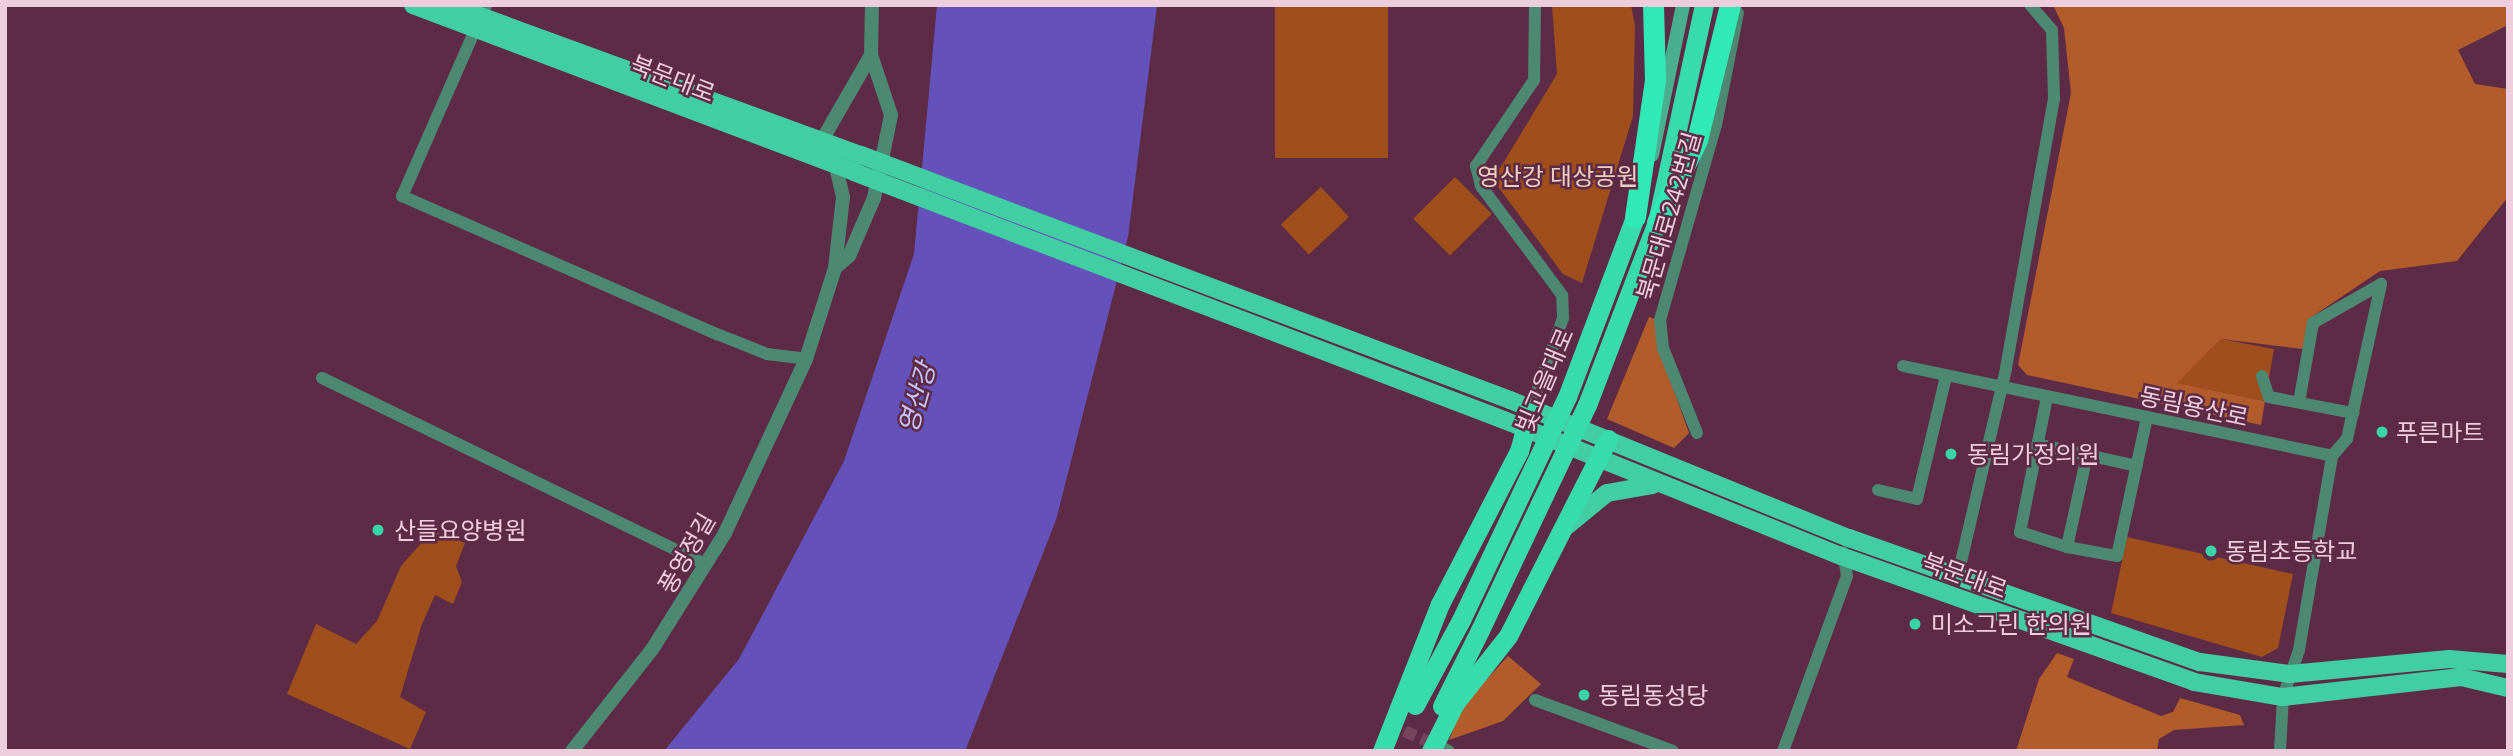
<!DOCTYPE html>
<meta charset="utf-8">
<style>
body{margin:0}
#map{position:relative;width:2513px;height:756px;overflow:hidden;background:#5e2b46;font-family:"Open Sans","Noto Sans KR",sans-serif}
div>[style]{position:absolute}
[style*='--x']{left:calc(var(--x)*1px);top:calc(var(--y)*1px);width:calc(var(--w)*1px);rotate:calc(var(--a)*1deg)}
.green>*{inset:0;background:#9f4e1c;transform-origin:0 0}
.forest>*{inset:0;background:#b15c2a}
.water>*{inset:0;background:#6551ba}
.minor-tunnel>*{height:12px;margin-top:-6px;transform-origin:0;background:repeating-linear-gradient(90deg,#74435c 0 12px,transparent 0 18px)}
.minor>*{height:12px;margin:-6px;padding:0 6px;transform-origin:6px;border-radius:6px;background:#4c8872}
.tertiary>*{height:14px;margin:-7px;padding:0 7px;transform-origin:7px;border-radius:7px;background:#4c8872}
.secondary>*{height:14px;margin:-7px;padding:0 7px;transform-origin:7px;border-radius:7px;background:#49af8e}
.primary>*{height:18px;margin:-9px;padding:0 9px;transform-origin:9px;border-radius:9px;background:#41cea3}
.trunk>*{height:19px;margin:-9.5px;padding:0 9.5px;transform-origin:9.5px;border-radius:9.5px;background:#38dcac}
.motorway>*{height:21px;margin:-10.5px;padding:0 10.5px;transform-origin:10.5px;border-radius:10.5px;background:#30eab6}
.primary-bridge>*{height:18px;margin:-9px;padding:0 9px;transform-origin:9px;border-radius:9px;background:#41cea3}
.trunk-bridge>*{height:19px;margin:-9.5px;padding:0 9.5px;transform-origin:9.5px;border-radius:9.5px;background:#38dcac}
.dots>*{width:19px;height:19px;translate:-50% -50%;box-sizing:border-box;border:4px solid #5e2b46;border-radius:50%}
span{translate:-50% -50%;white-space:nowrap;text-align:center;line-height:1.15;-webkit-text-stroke:5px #5e2b46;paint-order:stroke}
.street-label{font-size:24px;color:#eecddc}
.park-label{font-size:24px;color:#eccfc1}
.poi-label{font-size:24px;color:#eecddc}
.left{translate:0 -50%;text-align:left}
.water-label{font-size:26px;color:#c8c3fa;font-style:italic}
.frame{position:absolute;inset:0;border:7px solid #eecddc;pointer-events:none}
</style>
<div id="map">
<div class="green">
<i style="left:1275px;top:5px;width:113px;height:153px"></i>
<i style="clip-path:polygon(1552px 5px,1631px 5px,1635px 26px,1633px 116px,1582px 283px,1563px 274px,1499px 188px,1496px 175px,1557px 74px)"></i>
<i style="left:1455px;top:177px;width:52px;height:59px;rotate:45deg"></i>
<i style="left:1321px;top:187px;width:41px;height:55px;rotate:47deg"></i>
<i style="clip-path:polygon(2221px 339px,2274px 349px,2265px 401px,2176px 383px)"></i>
<i style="clip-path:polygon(432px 531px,465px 543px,456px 566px,462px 582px,453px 604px,435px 595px,422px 624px,400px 697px,426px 712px,410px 749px,287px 694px,316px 624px,356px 644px,377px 621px,401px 566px)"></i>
<i style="clip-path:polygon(2127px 537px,2293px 574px,2278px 648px,2262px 657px,2111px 613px)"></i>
</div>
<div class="forest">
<i style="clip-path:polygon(2053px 5px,2508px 5px,2508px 25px,2458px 50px,2475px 84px,2508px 89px,2508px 197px,2457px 261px,2380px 271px,2310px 318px,2303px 349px,2221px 339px,2177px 383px,2265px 401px,2261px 425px,2027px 375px,2018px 365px,2071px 93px,2064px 28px)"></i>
<i style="clip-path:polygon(1649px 317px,1655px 319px,1658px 346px,1689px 433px,1674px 448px,1607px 419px)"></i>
<i style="clip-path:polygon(2057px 653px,2074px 659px,2067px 677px,2161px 716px,2173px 712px,2180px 698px,2240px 715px,2244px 725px,2174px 730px,2159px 739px,2157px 751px,2016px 751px,2039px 679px)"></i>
<i style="clip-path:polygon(1508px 656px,1541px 684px,1503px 721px,1449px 740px,1463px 705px)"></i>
</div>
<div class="water">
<i style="clip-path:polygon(937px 5px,1157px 5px,1128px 237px,1056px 520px,965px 751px,664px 751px,739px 659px,844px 461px,914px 254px)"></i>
</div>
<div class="minor-tunnel">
<i style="--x:1388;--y:724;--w:55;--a:23.7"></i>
</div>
<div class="minor">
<i style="--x:486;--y:5;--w:209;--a:113.7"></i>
<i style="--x:402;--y:196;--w:344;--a:23.7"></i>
<i style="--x:717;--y:334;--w:54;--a:21.8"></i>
<i style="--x:767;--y:354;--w:39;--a:7"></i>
<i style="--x:1903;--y:366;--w:438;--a:11.8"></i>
<i style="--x:2262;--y:376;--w:22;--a:72"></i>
<i style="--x:2269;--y:397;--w:86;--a:10.8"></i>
<i style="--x:322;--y:378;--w:426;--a:25.9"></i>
<i style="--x:2047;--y:397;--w:138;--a:101.3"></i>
<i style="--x:2020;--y:532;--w:49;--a:17.7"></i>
<i style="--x:2067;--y:547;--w:51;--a:10.2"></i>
<i style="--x:2117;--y:556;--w:142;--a:-77.8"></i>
<i style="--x:1531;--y:408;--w:96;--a:-70.4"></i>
<i style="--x:1563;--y:318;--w:23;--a:-92"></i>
<i style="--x:1562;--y:295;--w:136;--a:-126.6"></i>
<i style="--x:1481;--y:186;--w:21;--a:-104"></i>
<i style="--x:1476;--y:166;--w:104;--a:-56"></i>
<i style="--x:1534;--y:80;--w:75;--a:-89.2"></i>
<i style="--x:1697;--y:433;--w:92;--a:-111.8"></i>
<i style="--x:1663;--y:348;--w:28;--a:-96"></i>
<i style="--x:1660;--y:320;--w:203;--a:-74"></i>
<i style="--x:1716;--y:125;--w:114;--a:-78.9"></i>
<i style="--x:2037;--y:444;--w:102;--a:12.4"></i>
<i style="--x:1878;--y:490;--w:40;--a:13"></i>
<i style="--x:1917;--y:499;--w:126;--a:-76.7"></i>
<i style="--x:2067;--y:547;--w:94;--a:-77.7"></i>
<i style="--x:1958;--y:575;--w:212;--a:-76.9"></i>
<i style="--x:2006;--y:368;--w:274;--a:-79.9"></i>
<i style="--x:2054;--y:98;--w:68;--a:-91.7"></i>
<i style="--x:2052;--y:30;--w:33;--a:-131"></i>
<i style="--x:1535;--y:700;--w:147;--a:20.3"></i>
<i style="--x:1445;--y:749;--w:4;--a:27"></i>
<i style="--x:1783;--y:751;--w:186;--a:-69.9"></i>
<i style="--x:1847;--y:576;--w:24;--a:-99"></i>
<i style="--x:2280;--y:751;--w:54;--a:-86.8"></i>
<i style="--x:2283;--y:697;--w:50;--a:-71.2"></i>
<i style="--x:2299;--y:650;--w:197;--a:-80.3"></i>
<i style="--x:2332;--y:456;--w:23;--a:-49"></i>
<i style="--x:2347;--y:439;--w:159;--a:-77.6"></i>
<i style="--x:2381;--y:284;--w:78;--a:150.2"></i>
<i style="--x:2313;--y:323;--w:80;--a:100"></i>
</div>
<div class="tertiary">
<i style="--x:821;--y:142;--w:100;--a:-60.1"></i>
<i style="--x:835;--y:268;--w:71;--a:-83.6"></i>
<i style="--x:843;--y:197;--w:32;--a:-103"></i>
<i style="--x:572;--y:751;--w:131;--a:-51.8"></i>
<i style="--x:653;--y:648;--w:136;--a:-57.9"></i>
<i style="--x:725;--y:533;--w:192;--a:-65"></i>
<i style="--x:806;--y:359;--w:96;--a:-72.3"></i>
<i style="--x:835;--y:268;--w:18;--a:-41"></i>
<i style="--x:849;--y:256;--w:63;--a:-66.7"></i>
<i style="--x:874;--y:198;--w:85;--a:-78.4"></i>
<i style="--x:891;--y:115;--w:63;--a:-108.4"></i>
<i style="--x:871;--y:55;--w:50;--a:-88.9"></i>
</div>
<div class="secondary">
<i style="--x:1652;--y:155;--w:153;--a:-78.3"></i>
</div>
<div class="primary">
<i style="--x:413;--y:5;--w:472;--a:20.7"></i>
<i style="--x:450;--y:5;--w:438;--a:20.1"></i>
<i style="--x:1510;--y:400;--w:366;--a:22.2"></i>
<i style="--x:1849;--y:538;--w:372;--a:19.5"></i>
<i style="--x:2200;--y:662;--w:91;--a:7.6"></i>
<i style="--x:2290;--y:674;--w:160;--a:-5.4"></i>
<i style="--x:2449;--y:659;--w:59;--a:4.8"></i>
<i style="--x:1504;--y:420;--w:363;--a:22"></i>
<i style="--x:1841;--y:556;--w:375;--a:19.6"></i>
<i style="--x:2194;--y:682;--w:90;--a:9.6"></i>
<i style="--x:2283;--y:697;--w:179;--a:-6.4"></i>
<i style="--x:2461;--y:677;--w:48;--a:13.2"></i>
<i style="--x:1568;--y:525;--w:50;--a:-39.4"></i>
<i style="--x:1607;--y:493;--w:47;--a:-9.9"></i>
</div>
<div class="trunk">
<i style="--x:1567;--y:397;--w:192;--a:-69.3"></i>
<i style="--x:1587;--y:405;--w:196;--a:-69.1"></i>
<i style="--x:1657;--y:222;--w:222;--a:-77.8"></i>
<i style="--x:1415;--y:705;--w:97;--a:-61.6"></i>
<i style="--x:1442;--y:706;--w:85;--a:-63.4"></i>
<i style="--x:1382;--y:751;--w:158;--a:-68.5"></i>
<i style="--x:1440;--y:604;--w:172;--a:-62.7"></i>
<i style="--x:1519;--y:451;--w:45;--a:-74.4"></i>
<i style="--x:1431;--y:751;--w:54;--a:-63.4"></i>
<i style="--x:1455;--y:703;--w:85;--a:-51.7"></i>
<i style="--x:1508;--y:636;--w:221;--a:-63.1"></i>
</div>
<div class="motorway">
<i style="--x:1635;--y:217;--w:138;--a:-81.7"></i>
<i style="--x:1655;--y:80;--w:75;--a:-91.5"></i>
<i style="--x:1657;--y:222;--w:91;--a:-64"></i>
<i style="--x:1697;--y:140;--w:139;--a:-76.3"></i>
</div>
<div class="primary-bridge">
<i style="--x:861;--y:155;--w:694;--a:20.68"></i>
<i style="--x:854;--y:172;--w:696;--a:20.88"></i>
</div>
<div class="trunk-bridge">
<i style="--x:1461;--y:620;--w:247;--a:-64.6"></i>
<i style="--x:1480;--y:630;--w:249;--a:-64.6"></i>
</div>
<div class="dots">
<i style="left:2382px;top:432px;background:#37d4a6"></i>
<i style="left:1951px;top:454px;background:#37d4a6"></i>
<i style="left:378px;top:530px;background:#37d4a6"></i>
<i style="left:2211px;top:551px;background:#37d4a6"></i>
<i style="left:1915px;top:624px;background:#37d4a6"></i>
<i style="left:1584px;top:695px;background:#37d4a6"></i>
</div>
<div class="street-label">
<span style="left:673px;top:78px;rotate:21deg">북문대로</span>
<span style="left:1668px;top:216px;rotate:-74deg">북문대로242번길</span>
<span style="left:1544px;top:380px;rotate:-67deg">빛고을대로</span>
<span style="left:2194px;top:406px;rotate:12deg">동림용산로</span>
<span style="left:686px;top:553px;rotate:-60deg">풍영정길</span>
<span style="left:1965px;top:575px;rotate:20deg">북문대로</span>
</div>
<div class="park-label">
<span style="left:1558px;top:176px">영산강 대상공원</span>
</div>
<div class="poi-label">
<span class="left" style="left:2396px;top:432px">푸른마트</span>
<span class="left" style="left:1967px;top:454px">동림가정의원</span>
<span class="left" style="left:394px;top:530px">산들요양병원</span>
<span class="left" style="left:2225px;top:551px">동림초등학교</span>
<span class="left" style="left:1931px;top:624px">미소그린 한의원</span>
<span class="left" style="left:1598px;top:695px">동림동성당</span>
</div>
<div class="water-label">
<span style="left:917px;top:398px;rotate:-74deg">영산강</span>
</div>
<div class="frame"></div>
</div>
